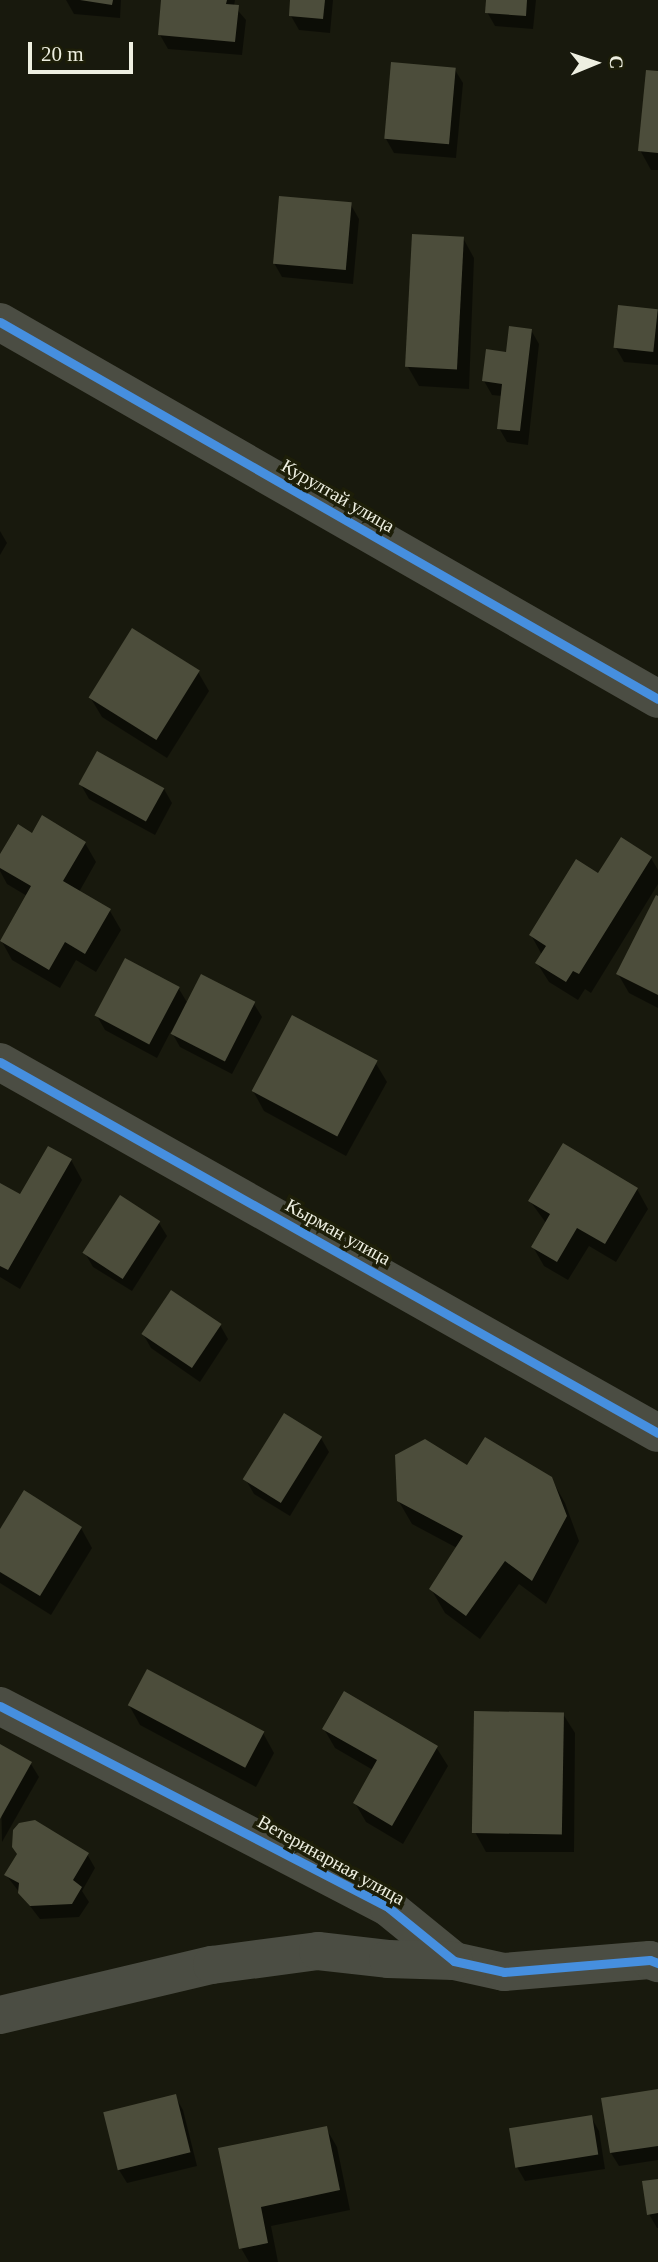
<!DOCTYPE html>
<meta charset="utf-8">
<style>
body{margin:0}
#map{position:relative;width:658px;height:2262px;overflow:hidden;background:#18190d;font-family:Georgia,serif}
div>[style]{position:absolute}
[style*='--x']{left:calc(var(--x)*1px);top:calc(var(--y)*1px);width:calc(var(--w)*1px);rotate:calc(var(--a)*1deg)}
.shadow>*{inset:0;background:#0007}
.building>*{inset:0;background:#4c4d3b;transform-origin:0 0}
.minor>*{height:38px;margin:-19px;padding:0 19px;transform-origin:19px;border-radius:19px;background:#4b4d43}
.cycleway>*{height:9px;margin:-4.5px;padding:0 4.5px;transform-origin:4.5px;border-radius:4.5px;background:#468fdf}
span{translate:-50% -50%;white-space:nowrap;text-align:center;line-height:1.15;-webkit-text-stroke:7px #1d1e08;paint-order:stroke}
.street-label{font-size:19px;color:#eeefe1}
.north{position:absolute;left:560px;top:28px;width:70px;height:70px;-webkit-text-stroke:5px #1d1e08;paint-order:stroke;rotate:88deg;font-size:19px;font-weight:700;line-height:28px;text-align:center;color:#eeefe1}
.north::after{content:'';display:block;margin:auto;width:24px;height:32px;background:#eeefe1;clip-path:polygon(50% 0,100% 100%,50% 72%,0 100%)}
.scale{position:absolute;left:28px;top:42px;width:105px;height:32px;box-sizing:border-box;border:4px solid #eeefe1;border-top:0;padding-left:9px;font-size:21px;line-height:24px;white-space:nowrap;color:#eeefe1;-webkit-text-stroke:5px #1d1e08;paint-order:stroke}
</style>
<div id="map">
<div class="shadow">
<i style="clip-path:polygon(66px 0,121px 0,120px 18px,74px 14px)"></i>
<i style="clip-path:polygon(163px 0,235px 0,234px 6px,246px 20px,242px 55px,168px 49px,160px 35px)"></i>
<i style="clip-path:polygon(292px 0,333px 0,330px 33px,299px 30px,291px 16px)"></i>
<i style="clip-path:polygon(488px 0,536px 0,533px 29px,495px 26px,487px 12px)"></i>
<i style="clip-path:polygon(455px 70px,463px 83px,456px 158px,394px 153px,386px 139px)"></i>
<i style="clip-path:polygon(658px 73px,658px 170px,651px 170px,640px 150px)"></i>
<i style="clip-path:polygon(351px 205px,359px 219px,353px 284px,282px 277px,274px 263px)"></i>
<i style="clip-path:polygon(463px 238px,474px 258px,469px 389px,419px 386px,408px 367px)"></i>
<i style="clip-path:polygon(658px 311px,658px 365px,624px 362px,616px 348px)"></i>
<i style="clip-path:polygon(531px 330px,539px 344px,528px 445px,507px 442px,499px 428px,502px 396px,492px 395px,484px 381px)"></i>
<i style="clip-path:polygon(0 531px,7px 543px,0 555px)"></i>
<i style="clip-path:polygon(198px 672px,209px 691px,167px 758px,102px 717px,90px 697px)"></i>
<i style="clip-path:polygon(81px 785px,164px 789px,172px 803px,155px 835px,89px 799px)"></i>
<i style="clip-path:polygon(33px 835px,85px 843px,96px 862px,79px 892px,110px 911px,121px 930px,96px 972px,76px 960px,60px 988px,12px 960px,1px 940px,27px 896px,7px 884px,0 871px,0 858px)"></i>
<i style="clip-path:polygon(651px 858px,658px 870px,658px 884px,591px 993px,585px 989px,578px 1000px,549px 982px,537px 963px,542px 955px,531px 935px)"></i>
<i style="clip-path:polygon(658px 898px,658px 1008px,629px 993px,618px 974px)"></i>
<i style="clip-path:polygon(179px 989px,188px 1004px,254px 1004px,262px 1017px,232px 1074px,180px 1047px,171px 1031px,157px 1058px,105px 1030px,97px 1016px)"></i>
<i style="clip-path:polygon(375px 1062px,387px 1082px,346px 1156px,264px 1111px,253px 1091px)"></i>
<i style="clip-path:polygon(71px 1160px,82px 1180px,20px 1289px,0 1277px,0 1185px,21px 1197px)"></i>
<i style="clip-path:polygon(637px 1189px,648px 1209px,616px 1262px,589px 1246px,568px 1280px,544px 1266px,533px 1247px,546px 1223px,530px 1201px)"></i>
<i style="clip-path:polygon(159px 1223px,167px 1236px,132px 1291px,93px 1267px,85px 1253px)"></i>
<i style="clip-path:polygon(220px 1325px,228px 1339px,200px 1382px,151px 1348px,143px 1334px)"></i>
<i style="clip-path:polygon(321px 1438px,329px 1452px,290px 1516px,254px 1494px,246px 1480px)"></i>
<i style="clip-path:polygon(467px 1468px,551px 1478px,565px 1503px,579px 1541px,546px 1604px,519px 1584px,480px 1639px,445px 1613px,431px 1589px,457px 1548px,412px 1524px,398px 1500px)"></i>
<i style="clip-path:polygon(81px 1528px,92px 1548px,51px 1615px,0 1583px,0 1532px)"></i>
<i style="clip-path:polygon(129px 1705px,263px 1733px,274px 1753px,256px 1787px,140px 1725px)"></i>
<i style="clip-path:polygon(563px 1714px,575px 1733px,574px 1852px,486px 1852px,475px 1832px)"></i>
<i style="clip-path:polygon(324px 1729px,436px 1747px,448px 1766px,403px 1844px,366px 1822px,355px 1803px,373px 1770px,335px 1748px)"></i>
<i style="clip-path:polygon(0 1746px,31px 1764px,39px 1777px,2px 1842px)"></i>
<i style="clip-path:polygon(87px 1854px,95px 1868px,82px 1891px,89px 1902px,79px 1917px,40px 1919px,6px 1875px)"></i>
<i style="clip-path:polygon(658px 2091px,658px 2160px,619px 2166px,611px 2153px)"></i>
<i style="clip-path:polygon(175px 2096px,183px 2110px,197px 2166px,127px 2183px,119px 2170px,105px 2114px)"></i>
<i style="clip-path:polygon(591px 2117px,599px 2131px,605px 2169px,525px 2181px,517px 2167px)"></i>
<i style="clip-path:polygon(326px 2128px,337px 2147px,350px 2210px,271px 2226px,278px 2262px,249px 2262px,241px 2248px,220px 2150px)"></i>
<i style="clip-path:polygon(658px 2180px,658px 2228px,657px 2228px,649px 2214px)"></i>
</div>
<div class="building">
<i style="clip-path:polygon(80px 0,113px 0,112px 5px)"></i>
<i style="clip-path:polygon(161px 0,227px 0,226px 4px,239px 5px,235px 42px,158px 35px)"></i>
<i style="clip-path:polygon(290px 0,325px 0,323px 19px,289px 16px)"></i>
<i style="clip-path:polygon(486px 0,527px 0,526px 16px,485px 13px)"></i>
<i style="left:391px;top:62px;width:65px;height:77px;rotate:5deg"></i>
<i style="clip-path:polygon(646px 70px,658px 71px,658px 153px,638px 151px)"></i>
<i style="left:279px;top:196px;width:73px;height:68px;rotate:5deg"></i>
<i style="left:412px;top:234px;width:52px;height:133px;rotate:3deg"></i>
<i style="left:618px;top:305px;width:40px;height:43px;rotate:6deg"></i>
<i style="clip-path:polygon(509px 326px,532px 329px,520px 431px,497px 429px,502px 384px,482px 381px,486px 349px,506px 352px)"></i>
<i style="left:132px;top:628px;width:80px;height:82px;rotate:32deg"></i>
<i style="left:97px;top:751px;width:77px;height:38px;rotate:29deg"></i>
<i style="clip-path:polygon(42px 815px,86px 842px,63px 881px,111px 909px,85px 954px,65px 942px,49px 970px,0 941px,31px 886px,0 868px,0 854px,18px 824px,32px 833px)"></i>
<i style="clip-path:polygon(621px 837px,652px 857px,579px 974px,573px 971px,566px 982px,535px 963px,546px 946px,529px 935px,576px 859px,598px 873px)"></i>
<i style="clip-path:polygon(656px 895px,658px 896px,658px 995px,616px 974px)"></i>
<i style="left:125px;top:958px;width:62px;height:65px;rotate:28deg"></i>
<i style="left:201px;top:974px;width:61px;height:67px;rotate:27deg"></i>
<i style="left:292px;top:1015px;width:97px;height:86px;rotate:28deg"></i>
<i style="clip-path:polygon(563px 1143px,638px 1188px,605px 1244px,577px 1228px,557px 1262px,531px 1247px,550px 1214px,528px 1201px)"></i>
<i style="clip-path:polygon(48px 1146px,72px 1159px,8px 1270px,0 1266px,0 1183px,20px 1194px)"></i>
<i style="left:120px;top:1195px;width:48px;height:69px;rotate:33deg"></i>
<i style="left:171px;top:1290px;width:61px;height:53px;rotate:34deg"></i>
<i style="left:284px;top:1413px;width:45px;height:78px;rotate:32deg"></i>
<i style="clip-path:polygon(485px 1437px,552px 1477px,567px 1516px,532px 1581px,505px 1561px,466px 1616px,429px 1589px,463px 1536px,397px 1501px,395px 1455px,425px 1439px,467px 1465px)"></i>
<i style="clip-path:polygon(24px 1490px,82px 1527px,40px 1596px,0 1572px,0 1529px)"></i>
<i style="left:147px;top:1669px;width:133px;height:41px;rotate:28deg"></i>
<i style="clip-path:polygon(344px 1691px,438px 1746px,392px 1826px,353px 1803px,377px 1760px,322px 1729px)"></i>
<i style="left:474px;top:1711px;width:90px;height:122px;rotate:1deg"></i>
<i style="clip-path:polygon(0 1744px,32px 1762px,0 1819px)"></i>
<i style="clip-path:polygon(35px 1820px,89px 1853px,73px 1880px,82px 1887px,72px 1904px,30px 1906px,18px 1893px,19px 1883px,4px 1875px,17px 1854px,12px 1847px,13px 1830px,19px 1823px)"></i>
<i style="clip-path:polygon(658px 2089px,658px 2146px,610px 2153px,601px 2098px)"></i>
<i style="left:176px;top:2094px;width:60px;height:75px;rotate:76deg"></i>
<i style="left:592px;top:2115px;width:40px;height:84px;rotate:81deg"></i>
<i style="clip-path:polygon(327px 2126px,340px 2190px,261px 2207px,268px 2243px,239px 2249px,218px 2148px)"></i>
<i style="clip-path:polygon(658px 2179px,658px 2213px,647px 2215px,642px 2181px)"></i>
</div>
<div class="minor">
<i style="--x:0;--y:322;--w:758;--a:29.81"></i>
<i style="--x:0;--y:1062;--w:755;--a:29.42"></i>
<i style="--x:0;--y:1706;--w:438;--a:27.4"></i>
<i style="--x:389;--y:1908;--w:84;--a:39.2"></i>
<i style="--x:454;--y:1961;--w:51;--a:12.4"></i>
<i style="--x:504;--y:1972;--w:146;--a:-4.7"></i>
<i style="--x:650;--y:1960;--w:9;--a:21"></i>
<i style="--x:0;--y:2015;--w:218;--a:-13.3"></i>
<i style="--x:212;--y:1965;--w:107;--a:-7.5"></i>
<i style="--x:318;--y:1951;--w:70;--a:6.5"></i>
<i style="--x:388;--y:1959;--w:66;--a:1.7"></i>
</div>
<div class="cycleway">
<i style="--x:0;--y:322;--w:758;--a:29.81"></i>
<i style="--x:0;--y:1062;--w:755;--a:29.42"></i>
<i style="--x:0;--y:1706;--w:438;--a:27.4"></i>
<i style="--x:389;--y:1908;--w:84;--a:39.2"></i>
<i style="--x:454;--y:1961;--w:51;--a:12.4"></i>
<i style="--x:504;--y:1972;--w:146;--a:-4.7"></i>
<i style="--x:650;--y:1960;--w:9;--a:21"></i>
</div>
<div class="street-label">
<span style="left:338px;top:496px;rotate:30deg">Курултай улица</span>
<span style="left:338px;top:1232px;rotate:29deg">Кырман улица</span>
<span style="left:331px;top:1860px;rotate:29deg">Ветеринарная улица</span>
</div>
<div class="north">С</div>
<div class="scale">20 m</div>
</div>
